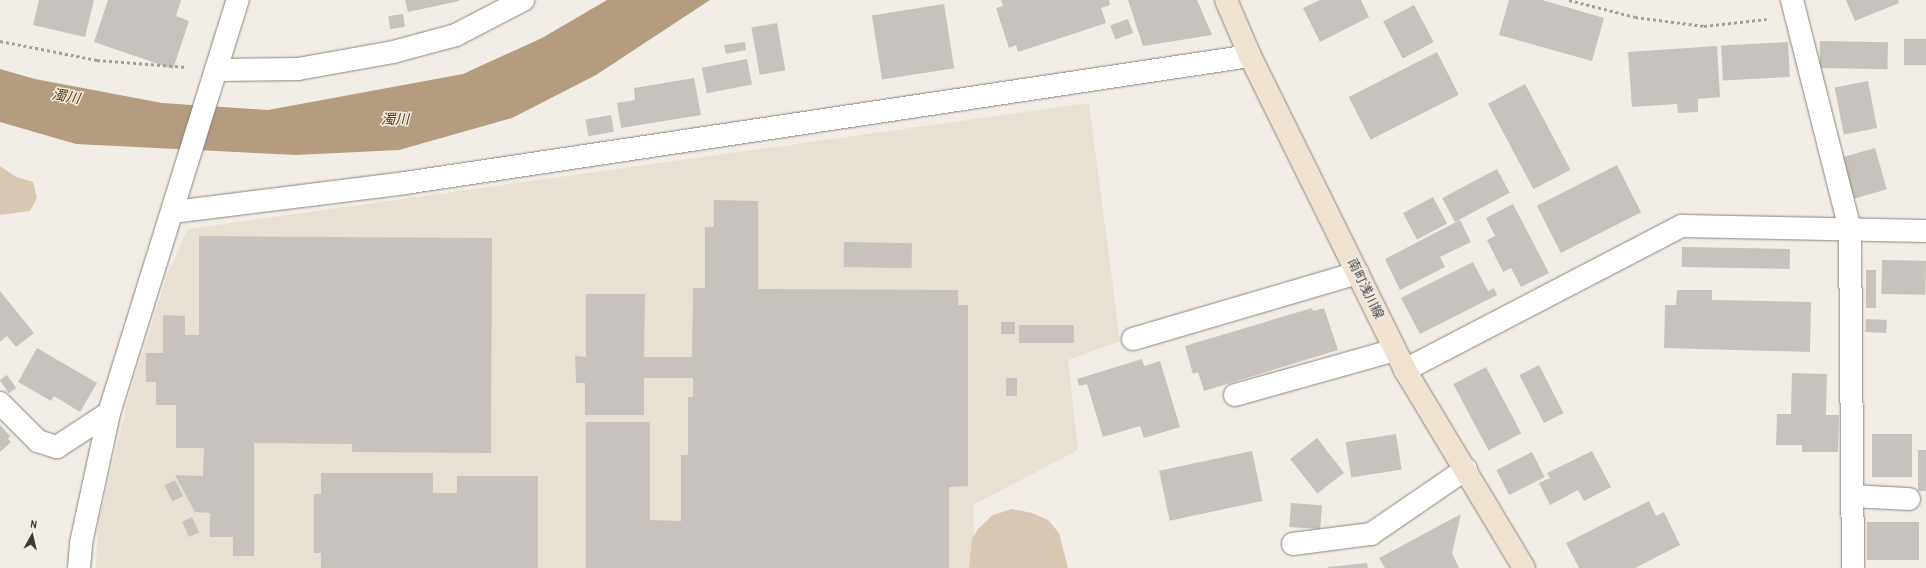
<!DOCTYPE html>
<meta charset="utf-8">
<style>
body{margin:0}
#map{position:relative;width:1926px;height:568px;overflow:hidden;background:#f2ede7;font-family:"Archivo Narrow","Noto Sans JP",sans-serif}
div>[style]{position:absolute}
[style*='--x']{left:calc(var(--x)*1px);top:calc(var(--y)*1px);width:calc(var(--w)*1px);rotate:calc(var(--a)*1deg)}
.built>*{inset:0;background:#e9e0d4}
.green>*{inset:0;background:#d8c7b2}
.water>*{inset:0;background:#b49c7e}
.building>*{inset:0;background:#c7c2bd;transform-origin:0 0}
.path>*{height:2.5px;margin-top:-1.25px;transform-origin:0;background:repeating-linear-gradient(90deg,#a39f9b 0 3px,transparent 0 6px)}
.roads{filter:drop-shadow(0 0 1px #89857f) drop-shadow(0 0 1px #89857f)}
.street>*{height:22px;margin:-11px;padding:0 11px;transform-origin:11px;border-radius:11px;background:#fff}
.secondary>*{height:22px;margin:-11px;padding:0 11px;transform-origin:11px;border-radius:11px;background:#f0e2d1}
span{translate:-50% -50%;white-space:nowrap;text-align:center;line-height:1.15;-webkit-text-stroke:3px #f2ede7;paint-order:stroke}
.street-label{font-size:13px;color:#3d3b39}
.water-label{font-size:14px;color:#63410c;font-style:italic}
.north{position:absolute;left:12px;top:516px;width:40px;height:40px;-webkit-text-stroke:3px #f2ede7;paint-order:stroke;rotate:8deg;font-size:11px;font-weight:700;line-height:16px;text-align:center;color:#3d3b39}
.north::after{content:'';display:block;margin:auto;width:14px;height:18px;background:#3d3b39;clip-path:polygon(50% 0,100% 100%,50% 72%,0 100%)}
</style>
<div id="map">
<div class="built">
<i style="clip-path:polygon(1089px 103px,1120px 341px,1068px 360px,1078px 450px,973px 505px,975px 568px,96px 568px,98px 524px,128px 399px,168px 272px,188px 229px)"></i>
</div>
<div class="green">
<i style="clip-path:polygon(0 166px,16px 177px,33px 182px,37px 198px,30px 211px,0 215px)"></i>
<i style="clip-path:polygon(1012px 509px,1032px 513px,1048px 520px,1059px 533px,1068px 568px,969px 568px,972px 539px,978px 529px,993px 515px)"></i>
</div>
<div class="water">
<i style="clip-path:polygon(607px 0,710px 0,596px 75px,512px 118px,399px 150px,296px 155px,76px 144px,0 122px,0 69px,35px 79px,162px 103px,268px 110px,463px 74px,542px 38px)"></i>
</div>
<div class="building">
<i style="clip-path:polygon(39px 0,94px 0,85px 37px,33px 25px)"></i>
<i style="clip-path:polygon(108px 0,181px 0,176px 16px,189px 21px,173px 69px,94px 42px)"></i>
<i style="clip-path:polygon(405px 0,459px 0,459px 1px,408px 12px)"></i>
<i style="clip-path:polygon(1001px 0,1109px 0,1110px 5px,1101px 8px,1106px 23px,1018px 52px,1016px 45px,1009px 48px,996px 8px,1003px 6px)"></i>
<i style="clip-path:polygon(1128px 0,1197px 0,1212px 35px,1143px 46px)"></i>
<i style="clip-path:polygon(1320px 0,1361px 0,1369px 17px,1320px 42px,1303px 8px)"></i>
<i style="clip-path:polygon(1509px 0,1542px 0,1604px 18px,1592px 61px,1499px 35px)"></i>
<i style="clip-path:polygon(1846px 0,1898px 0,1899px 3px,1855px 21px)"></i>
<i style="left:944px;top:4px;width:65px;height:73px;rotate:81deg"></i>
<i style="left:1414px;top:5px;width:42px;height:35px;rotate:62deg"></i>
<i style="left:403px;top:14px;width:13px;height:15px;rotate:81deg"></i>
<i style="left:1128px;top:19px;width:15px;height:19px;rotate:70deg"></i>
<i style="left:777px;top:23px;width:48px;height:26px;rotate:80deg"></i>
<i style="left:1904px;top:39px;width:22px;height:26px"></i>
<i style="left:1820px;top:41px;width:68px;height:27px;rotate:1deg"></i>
<i style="clip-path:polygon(745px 42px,746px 50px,726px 54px,724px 45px)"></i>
<i style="left:1788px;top:42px;width:35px;height:67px;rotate:87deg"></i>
<i style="clip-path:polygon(1717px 46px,1720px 97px,1698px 99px,1698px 112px,1678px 113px,1677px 104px,1632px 107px,1628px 52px)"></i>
<i style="left:1437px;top:52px;width:48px;height:99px;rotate:63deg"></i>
<i style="left:747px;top:59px;width:26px;height:46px;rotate:79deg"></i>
<i style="clip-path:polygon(694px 78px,701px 115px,621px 128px,617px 103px,635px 100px,634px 88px)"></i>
<i style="left:1868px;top:81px;width:48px;height:34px;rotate:79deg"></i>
<i style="left:1525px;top:84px;width:97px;height:42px;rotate:62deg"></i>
<i style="left:611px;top:115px;width:17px;height:26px;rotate:80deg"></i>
<i style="left:1875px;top:148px;width:43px;height:34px;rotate:74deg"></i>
<i style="left:1617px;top:165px;width:53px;height:90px;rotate:63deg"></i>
<i style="left:1497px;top:169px;width:27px;height:62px;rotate:62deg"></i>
<i style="left:1433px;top:197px;width:30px;height:34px;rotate:62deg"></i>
<i style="clip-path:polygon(714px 200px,758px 201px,758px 289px,958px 290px,958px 305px,968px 305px,968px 486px,949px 487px,949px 568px,586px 568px,586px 422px,650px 422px,650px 520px,681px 521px,681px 455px,688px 455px,688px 397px,693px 397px,693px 378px,644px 378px,644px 415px,585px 415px,585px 383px,576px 383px,575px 356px,586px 357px,586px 294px,645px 294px,644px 357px,692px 357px,693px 288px,705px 288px,705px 227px,714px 227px)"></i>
<i style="clip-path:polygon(1513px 204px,1549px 273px,1521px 287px,1511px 268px,1503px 272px,1487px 240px,1495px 236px,1486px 218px)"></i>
<i style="clip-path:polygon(1460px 220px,1471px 242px,1440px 257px,1445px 267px,1400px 290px,1385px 259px)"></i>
<i style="clip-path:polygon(199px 236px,492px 238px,491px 453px,352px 452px,352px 444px,254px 443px,254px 556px,233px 556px,233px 537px,210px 537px,210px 513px,195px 512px,175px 475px,203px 476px,204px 448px,176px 448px,176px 405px,156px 405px,156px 382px,146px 382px,146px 353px,163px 353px,163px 315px,185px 316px,185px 335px,199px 335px)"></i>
<i style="left:844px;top:242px;width:68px;height:25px;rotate:1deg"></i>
<i style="left:1682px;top:247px;width:108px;height:20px;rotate:1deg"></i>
<i style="left:1882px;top:260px;width:44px;height:34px;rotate:1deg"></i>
<i style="clip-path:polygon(1473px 262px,1488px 291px,1494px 288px,1497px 295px,1420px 334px,1401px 298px)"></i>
<i style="left:1866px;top:270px;width:10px;height:38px"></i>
<i style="clip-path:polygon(1677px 290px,1712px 290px,1712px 300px,1811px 302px,1810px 352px,1664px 348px,1665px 305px,1676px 305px)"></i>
<i style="clip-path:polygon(0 291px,34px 333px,16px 347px,7px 336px,0 342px)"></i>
<i style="clip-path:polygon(1312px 308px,1313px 311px,1324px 308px,1338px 350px,1204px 391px,1198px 372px,1193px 374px,1185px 346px)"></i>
<i style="left:1866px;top:319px;width:21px;height:13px;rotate:3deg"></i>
<i style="left:1001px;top:322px;width:14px;height:12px"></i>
<i style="left:1074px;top:325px;width:18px;height:55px;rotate:90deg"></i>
<i style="clip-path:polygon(37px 348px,97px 383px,80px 412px,54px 396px,51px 401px,18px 382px)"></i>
<i style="clip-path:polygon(1142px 359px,1144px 366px,1160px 361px,1180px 427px,1144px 438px,1140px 426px,1103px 437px,1087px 384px,1079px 386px,1077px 379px)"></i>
<i style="left:1539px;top:365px;width:54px;height:22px;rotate:63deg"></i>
<i style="left:1486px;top:367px;width:75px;height:37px;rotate:62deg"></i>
<i style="clip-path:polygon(1792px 373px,1827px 374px,1826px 415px,1839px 415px,1838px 452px,1802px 452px,1802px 445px,1776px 445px,1777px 414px,1791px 414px)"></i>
<i style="left:7px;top:375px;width:16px;height:9px;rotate:55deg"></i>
<i style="left:1006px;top:378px;width:11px;height:18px"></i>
<i style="clip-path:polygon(0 425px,10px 436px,8px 439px,11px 442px,0 452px)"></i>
<i style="left:1396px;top:434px;width:36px;height:51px;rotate:81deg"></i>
<i style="left:1872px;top:434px;width:40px;height:43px"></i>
<i style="left:1317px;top:438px;width:44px;height:34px;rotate:52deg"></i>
<i style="left:1918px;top:450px;width:8px;height:41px"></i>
<i style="left:1252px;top:451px;width:51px;height:95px;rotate:78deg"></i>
<i style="clip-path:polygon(1592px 451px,1611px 487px,1584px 501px,1578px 490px,1550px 505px,1539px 483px,1550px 478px,1547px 473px)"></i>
<i style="left:1532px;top:452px;width:28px;height:40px;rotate:63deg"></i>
<i style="clip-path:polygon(321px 473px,433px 473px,433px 493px,457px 493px,457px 476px,538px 476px,538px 568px,321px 568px,321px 553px,314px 553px,314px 494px,321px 494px)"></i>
<i style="left:175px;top:480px;width:18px;height:12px;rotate:63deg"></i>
<i style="clip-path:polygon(1649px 501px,1656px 516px,1664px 512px,1680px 545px,1635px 568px,1579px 568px,1566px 543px)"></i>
<i style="left:1291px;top:503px;width:31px;height:24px;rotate:4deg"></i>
<i style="clip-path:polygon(1461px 514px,1452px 553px,1459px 568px,1385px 568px,1379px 558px)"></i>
<i style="left:192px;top:517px;width:17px;height:11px;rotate:65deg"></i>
<i style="left:1867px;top:522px;width:52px;height:38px"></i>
<i style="clip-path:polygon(1367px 563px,1368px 568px,1328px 568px,1328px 567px)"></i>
</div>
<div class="path">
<i style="--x:1569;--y:0;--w:68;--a:14.4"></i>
<i style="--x:1635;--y:17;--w:70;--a:7.4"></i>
<i style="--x:1704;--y:26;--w:63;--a:-6.3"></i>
<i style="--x:0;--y:41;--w:99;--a:11.1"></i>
<i style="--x:97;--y:60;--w:90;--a:4.4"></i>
</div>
<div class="roads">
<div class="street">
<i style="--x:1792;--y:0;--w:236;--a:75.8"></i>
<i style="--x:1850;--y:229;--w:339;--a:89.5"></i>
<i style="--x:216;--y:70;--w:82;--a:-0.7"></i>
<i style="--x:298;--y:69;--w:97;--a:-10.1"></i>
<i style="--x:393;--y:52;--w:65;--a:-15.1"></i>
<i style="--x:456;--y:35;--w:76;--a:-27.6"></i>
<i style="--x:173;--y:212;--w:234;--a:-7.1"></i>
<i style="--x:405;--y:183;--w:854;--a:-8.55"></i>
<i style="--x:1133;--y:339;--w:234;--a:-16.4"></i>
<i style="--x:1405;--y:370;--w:312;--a:-27.5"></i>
<i style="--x:1682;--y:226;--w:244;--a:1.2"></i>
<i style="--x:1235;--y:395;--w:166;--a:-15.7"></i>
<i style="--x:0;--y:403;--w:54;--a:45"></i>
<i style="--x:38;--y:441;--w:20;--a:18"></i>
<i style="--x:57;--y:447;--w:62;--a:-33.2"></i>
<i style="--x:1853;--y:496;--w:56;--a:3.1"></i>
<i style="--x:1293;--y:544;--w:79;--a:-7.3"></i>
<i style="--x:1371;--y:534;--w:115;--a:-34.4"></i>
<i style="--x:79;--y:568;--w:25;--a:-85"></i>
<i style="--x:81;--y:543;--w:133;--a:-77.8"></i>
<i style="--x:109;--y:413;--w:433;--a:-72.7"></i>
</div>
<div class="secondary">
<i style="--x:1226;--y:0;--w:61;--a:66.8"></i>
<i style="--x:1250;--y:56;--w:350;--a:63.7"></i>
<i style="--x:1405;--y:370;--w:231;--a:59"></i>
</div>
</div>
<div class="street-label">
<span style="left:1365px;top:289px;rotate:64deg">南町浅川線</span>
</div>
<div class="water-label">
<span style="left:66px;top:96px;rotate:10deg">濁川</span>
<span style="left:395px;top:119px">濁川</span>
</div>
<div class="north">N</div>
</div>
